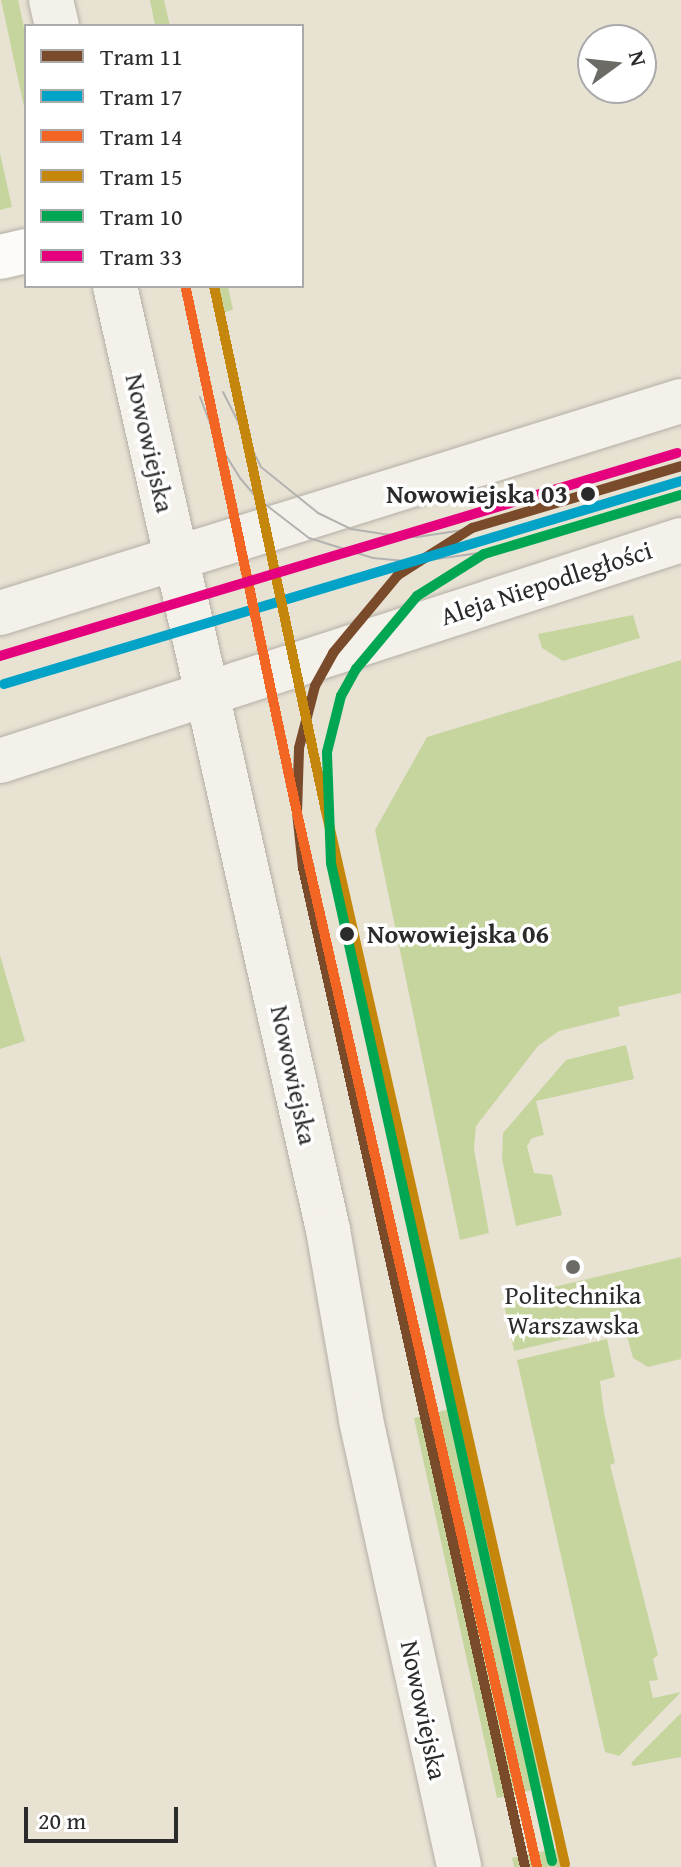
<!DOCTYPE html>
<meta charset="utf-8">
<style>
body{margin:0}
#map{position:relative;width:681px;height:1867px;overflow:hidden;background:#e8e2d3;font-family:"Gentium Book Plus",serif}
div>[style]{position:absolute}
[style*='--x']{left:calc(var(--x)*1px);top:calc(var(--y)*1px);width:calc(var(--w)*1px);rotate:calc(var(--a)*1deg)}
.green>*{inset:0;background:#c6d59e}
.roads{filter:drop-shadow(0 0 2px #b3afa6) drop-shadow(0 0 2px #b3afa6)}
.street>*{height:44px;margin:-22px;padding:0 22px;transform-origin:22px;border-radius:22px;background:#fcfbf8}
.secondary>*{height:44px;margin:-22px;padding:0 22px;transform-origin:22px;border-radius:22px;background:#f4f0ea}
.tram>*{height:2px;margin:-1px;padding:0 1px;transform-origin:1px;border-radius:1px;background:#b3b2b0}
.tram-1>*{height:10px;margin:-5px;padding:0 5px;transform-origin:5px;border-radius:5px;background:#7a4b2a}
.tram-2>*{height:10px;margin:-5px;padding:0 5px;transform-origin:5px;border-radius:5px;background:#02a3c6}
.tram-3>*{height:10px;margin:-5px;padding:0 5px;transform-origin:5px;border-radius:5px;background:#f26522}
.tram-4>*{height:10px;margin:-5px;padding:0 5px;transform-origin:5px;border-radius:5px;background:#c4870b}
.tram-5>*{height:10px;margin:-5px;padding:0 5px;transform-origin:5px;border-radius:5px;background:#00a651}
.tram-6>*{height:10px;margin:-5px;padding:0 5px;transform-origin:5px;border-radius:5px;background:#e5007d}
.dots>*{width:22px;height:22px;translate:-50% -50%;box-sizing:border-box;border:4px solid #fff;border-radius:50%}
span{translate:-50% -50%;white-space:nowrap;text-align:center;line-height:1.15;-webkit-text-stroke:7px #fff;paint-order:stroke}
.street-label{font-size:26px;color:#2b2b2b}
.stop-label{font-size:26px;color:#2b2b2b;font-weight:700}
.right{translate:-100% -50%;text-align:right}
.left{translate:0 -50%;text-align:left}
.poi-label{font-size:26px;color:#2b2b2b}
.legend{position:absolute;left:24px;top:24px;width:280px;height:264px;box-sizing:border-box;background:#fff;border:2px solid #aaa;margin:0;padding:10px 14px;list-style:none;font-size:24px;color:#2b2b2b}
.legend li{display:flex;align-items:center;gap:16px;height:40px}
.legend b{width:40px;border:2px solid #aaa}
.north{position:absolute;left:577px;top:24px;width:80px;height:80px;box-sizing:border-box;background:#fff;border:2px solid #aaa;border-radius:50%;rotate:75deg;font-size:22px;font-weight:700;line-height:32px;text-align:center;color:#2b2b2b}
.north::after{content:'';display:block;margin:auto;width:28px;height:36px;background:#6d6b66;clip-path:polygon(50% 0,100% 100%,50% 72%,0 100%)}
.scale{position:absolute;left:24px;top:1807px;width:154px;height:36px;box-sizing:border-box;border:4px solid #2b2b2b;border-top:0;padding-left:10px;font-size:24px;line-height:28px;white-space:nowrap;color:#2b2b2b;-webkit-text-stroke:6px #fff;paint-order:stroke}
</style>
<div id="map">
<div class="green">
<i style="clip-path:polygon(1px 0,18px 0,26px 37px,26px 116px)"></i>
<i style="clip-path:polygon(150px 0,164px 0,170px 26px,155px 26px)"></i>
<i style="clip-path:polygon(0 153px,12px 207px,0 210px)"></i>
<i style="clip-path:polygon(212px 286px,228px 286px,233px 310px,218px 314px)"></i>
<i style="clip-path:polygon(633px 615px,640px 638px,563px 661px,542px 648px,538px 634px)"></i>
<i style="clip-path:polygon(681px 660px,681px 993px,618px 1007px,620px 1016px,559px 1031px,538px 1046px,476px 1126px,474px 1149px,489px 1233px,460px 1240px,375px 830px,427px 737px)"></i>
<i style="clip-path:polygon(0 955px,25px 1041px,0 1049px)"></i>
<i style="clip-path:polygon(626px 1045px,634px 1079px,536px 1101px,544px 1135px,532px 1138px,527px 1146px,534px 1173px,552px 1175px,562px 1215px,516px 1226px,502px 1159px,503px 1133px,566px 1060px)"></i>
<i style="clip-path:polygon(681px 1257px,681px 1359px,648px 1367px,633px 1358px,624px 1325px,514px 1351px,503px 1299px)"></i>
<i style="clip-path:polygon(443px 1302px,551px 1786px,497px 1798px,414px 1418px,458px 1407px,436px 1303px)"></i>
<i style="clip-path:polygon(607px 1339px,615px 1377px,600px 1381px,604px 1413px,615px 1463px,610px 1465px,658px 1655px,653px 1659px,658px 1680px,649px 1681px,653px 1698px,681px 1692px,619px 1756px,605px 1752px,517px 1360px)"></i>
<i style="clip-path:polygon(681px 1713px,681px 1757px,633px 1766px,631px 1763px)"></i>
<i style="clip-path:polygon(563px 1835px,570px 1867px,514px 1867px,512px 1858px,559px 1848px,557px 1837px)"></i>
</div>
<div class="roads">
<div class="street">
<i style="--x:0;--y:257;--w:27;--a:-13"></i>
</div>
<div class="secondary">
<i style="--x:51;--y:0;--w:27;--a:77"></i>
<i style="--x:115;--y:286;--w:968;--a:77.28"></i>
<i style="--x:328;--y:1230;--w:193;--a:80.1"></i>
<i style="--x:361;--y:1420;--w:458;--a:77.6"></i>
<i style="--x:0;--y:613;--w:713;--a:-17.29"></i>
<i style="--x:0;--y:761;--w:716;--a:-17.98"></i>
</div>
</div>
<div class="tram">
<i style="--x:223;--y:392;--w:84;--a:63.1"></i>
<i style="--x:261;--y:467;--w:73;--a:38.9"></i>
<i style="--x:318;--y:513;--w:37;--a:26"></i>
<i style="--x:351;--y:529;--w:31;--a:9"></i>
<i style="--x:382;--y:534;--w:35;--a:5"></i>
<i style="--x:417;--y:537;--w:47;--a:-8.7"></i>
<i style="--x:200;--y:397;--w:47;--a:68.9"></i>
<i style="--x:217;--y:441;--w:44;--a:58.1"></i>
<i style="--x:240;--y:478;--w:26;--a:50"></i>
<i style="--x:257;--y:498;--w:66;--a:37.6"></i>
<i style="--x:309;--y:538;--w:67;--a:17.4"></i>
<i style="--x:373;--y:558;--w:43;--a:5.3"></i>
<i style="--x:416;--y:562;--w:63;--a:-8.3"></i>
</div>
<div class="tram-1">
<i style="--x:525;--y:1867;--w:1023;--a:-102.53"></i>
<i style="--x:303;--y:868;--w:55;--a:-96.2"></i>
<i style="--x:297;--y:813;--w:65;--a:-88.2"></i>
<i style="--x:299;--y:748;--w:64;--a:-75.5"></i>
<i style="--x:315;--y:686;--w:38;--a:-61"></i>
<i style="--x:333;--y:653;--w:102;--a:-50.2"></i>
<i style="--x:398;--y:575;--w:88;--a:-32.4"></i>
<i style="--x:472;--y:528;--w:218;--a:-16.5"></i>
</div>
<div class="tram-2">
<i style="--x:4;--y:684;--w:707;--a:-16.69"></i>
</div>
<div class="tram-3">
<i style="--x:186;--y:289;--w:536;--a:78.04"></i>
<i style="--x:297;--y:813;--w:1081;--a:77.17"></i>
</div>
<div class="tram-4">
<i style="--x:214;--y:286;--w:533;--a:77.97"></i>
<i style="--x:325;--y:807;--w:1084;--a:77.21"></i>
</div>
<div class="tram-5">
<i style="--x:552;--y:1861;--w:1022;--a:-102.49"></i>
<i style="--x:331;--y:863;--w:111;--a:-92.1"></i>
<i style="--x:327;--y:752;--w:58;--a:-76"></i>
<i style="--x:341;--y:696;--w:31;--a:-61"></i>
<i style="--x:356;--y:669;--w:95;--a:-50.1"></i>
<i style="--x:417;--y:596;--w:79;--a:-32.1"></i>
<i style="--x:484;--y:554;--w:206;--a:-16.7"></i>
</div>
<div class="tram-6">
<i style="--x:0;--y:656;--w:707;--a:-16.69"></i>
</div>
<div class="dots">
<i style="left:588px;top:494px;background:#2b2b2b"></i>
<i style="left:347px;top:934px;background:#2b2b2b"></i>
<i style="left:573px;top:1267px;background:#6d6b66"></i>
</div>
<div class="street-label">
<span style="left:150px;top:443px;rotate:77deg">Nowowiejska</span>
<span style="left:546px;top:583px;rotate:-18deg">Aleja Niepodległości</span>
<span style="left:294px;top:1075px;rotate:78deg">Nowowiejska</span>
<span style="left:424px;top:1710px;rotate:78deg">Nowowiejska</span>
</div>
<div class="stop-label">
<span class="right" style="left:568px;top:494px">Nowowiejska 03</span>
<span class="left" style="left:367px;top:934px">Nowowiejska 06</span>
</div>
<div class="poi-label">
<span style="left:573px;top:1310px">Politechnika<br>Warszawska</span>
</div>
<ul class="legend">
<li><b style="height:10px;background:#7a4b2a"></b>Tram 11</li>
<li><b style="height:10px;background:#02a3c6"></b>Tram 17</li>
<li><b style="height:10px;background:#f26522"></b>Tram 14</li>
<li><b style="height:10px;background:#c4870b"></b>Tram 15</li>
<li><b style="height:10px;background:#00a651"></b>Tram 10</li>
<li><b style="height:10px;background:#e5007d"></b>Tram 33</li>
</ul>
<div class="north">N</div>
<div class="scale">20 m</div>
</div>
